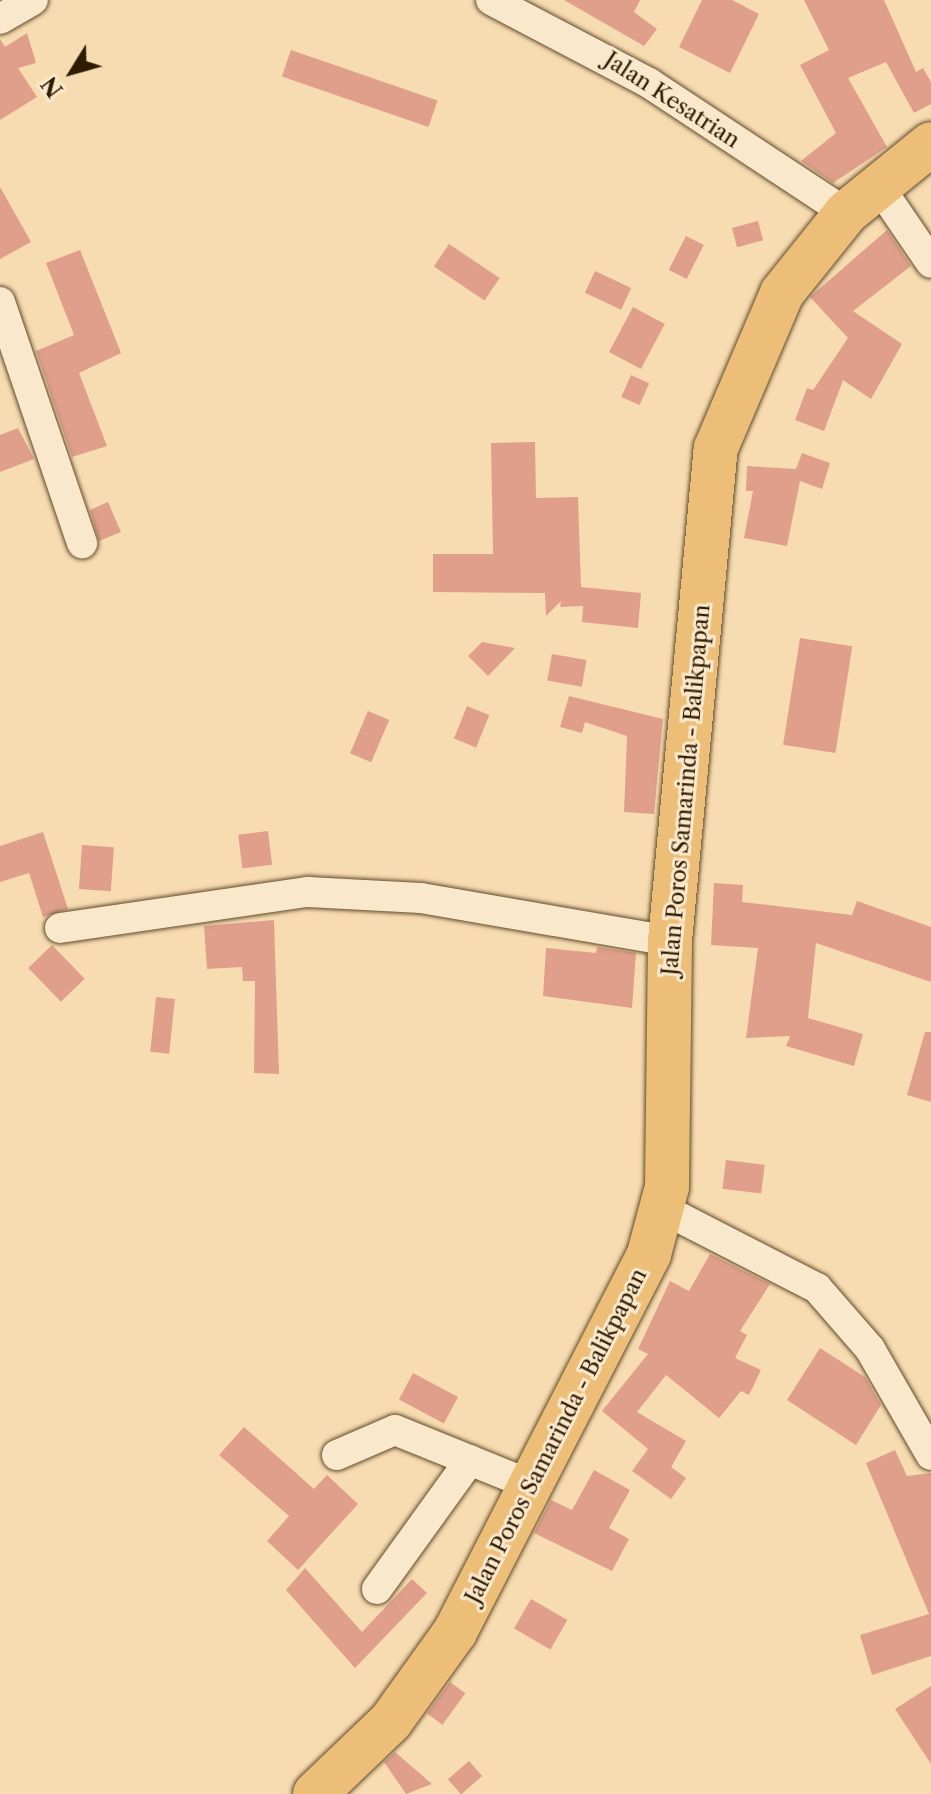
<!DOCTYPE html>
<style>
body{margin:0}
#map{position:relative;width:931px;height:1794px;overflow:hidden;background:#f8dcb1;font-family:"Libre Caslon Text",serif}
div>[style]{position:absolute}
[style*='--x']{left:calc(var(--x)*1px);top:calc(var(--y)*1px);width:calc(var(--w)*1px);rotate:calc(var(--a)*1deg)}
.building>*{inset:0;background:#df9f8b;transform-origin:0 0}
.roads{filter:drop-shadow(0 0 2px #604b2c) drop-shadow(0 0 2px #604b2c)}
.minor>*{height:30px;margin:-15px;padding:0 15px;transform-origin:15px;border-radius:15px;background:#fae8cc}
.highway>*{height:44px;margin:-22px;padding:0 22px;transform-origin:22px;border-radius:22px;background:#ecbe78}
span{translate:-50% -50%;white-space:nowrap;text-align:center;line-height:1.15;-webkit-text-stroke:6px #fae8cc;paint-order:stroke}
.street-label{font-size:22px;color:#2e1b00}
.north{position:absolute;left:32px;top:32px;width:80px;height:80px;-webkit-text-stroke:6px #fae8cc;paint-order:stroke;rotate:233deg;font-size:22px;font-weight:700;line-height:32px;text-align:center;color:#2e1b00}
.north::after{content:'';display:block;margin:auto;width:28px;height:36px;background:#2e1b00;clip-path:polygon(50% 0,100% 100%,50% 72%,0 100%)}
</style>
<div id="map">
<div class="building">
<i style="clip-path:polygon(564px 0,640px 0,634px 12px,657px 29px,644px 46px)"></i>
<i style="clip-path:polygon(702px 0,732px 0,759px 14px,730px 73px,679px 47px)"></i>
<i style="clip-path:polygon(804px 0,884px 0,916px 72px,923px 68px,931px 82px,931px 104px,914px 113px,886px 62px,848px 78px,887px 147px,833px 183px,801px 161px,836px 133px,800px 65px,829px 50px)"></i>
<i style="clip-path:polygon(27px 33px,36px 63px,18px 68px,37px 97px,0 120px,0 39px,5px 47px)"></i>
<i style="left:291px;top:50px;width:155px;height:28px;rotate:19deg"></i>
<i style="clip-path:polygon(0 187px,31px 242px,0 259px)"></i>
<i style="left:758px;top:221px;width:20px;height:27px;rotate:75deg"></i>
<i style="clip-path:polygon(887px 230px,911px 266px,853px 311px,902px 344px,871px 399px,843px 380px,824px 431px,795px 420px,807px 388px,813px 390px,848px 338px,810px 297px)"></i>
<i style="left:686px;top:236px;width:20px;height:38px;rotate:27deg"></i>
<i style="left:449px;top:244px;width:61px;height:27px;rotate:34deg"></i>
<i style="clip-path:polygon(80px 250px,121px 353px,79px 373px,107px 446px,72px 457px,36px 351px,74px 335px,46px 263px)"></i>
<i style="left:595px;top:271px;width:40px;height:24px;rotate:25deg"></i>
<i style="left:633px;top:307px;width:36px;height:51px;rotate:28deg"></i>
<i style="left:631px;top:375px;width:20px;height:24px;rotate:24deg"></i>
<i style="clip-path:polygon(18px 428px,34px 459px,0 472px,0 435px)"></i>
<i style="clip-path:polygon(535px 442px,536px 498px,578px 497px,581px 587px,641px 593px,638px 628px,582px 622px,583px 606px,560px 607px,561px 601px,546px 616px,545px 593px,433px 592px,433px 554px,493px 554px,491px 443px)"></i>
<i style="clip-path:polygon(802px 453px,830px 463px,822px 489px,800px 481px,787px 546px,744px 538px,753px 491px,746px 491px,747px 466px,796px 469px)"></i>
<i style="clip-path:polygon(108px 502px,121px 532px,99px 541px,90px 510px)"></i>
<i style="left:800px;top:638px;width:53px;height:108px;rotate:9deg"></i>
<i style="clip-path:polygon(482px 642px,515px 648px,488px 676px,468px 656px)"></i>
<i style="left:552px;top:654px;width:35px;height:27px;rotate:10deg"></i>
<i style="clip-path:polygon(569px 696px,663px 719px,654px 814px,624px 812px,627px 736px,585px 722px,582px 733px,560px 727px)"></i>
<i style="left:467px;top:706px;width:24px;height:35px;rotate:22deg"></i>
<i style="left:368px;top:711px;width:23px;height:46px;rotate:23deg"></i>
<i style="left:268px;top:831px;width:34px;height:30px;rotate:83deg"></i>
<i style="clip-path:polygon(43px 832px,68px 909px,43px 917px,29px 873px,0 882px,0 846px)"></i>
<i style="left:82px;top:845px;width:32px;height:44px;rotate:4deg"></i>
<i style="clip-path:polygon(714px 883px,743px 885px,742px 902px,852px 915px,857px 901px,931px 927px,931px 982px,816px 943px,808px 1018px,863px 1034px,854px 1066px,786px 1046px,790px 1036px,746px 1038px,758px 948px,711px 945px)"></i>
<i style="clip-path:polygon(274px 920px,279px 1074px,254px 1073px,255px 981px,243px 981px,242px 967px,207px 969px,204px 926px)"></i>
<i style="left:52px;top:945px;width:47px;height:33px;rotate:46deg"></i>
<i style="clip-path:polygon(597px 947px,636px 953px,632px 1008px,543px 996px,546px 948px,596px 953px)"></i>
<i style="left:156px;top:997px;width:19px;height:55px;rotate:6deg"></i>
<i style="clip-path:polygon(925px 1032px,931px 1032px,931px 1102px,907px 1095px)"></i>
<i style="left:726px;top:1160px;width:39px;height:29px;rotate:7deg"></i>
<i style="clip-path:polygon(710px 1254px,770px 1284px,740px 1331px,747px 1335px,735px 1358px,761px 1370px,749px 1395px,741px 1391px,719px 1418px,666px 1375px,637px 1412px,686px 1441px,671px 1467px,686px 1478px,671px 1499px,632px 1471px,648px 1449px,602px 1411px,648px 1354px,638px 1349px,670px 1281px,689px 1291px)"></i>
<i style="clip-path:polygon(820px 1348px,865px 1377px,881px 1405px,856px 1445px,787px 1400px)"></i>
<i style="left:413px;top:1373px;width:51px;height:30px;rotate:28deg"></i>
<i style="clip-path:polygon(244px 1427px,314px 1489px,327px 1475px,358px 1504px,298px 1570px,267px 1541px,289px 1516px,219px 1455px)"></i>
<i style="clip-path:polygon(895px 1450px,907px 1476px,931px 1473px,931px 1656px,872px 1675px,860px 1635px,929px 1614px,866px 1463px)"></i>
<i style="clip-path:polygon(594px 1470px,630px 1490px,609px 1528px,629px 1539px,612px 1571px,534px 1533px,551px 1500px,572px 1510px)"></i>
<i style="clip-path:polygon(305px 1568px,362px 1632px,412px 1579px,427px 1593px,355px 1668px,286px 1590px)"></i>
<i style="left:531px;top:1599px;width:42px;height:34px;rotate:30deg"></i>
<i style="left:450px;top:1682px;width:19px;height:39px;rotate:36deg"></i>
<i style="clip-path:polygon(931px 1686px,931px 1764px,895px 1709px)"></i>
<i style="clip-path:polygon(395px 1752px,432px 1784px,406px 1794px,384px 1762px)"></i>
<i style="left:469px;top:1761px;width:20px;height:28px;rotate:49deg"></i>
</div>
<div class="roads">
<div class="minor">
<i style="--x:491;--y:0;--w:178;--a:27.7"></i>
<i style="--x:649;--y:83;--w:236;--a:33.4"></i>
<i style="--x:0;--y:19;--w:38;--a:-30"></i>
<i style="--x:878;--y:185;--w:94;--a:55.8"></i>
<i style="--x:0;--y:302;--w:255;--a:71.2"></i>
<i style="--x:60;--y:928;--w:251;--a:-8.3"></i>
<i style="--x:308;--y:892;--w:113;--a:3"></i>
<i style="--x:421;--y:898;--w:253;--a:9.8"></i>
<i style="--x:665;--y:1210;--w:171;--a:27.2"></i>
<i style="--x:817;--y:1288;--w:81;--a:49"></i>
<i style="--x:870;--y:1349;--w:122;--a:60.1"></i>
<i style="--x:337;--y:1455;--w:63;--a:-23.3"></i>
<i style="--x:395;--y:1430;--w:147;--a:22"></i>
<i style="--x:377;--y:1589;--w:159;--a:-54.2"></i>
</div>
<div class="highway">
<i style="--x:315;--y:1794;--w:105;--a:-43.8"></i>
<i style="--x:391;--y:1721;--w:110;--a:-54.3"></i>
<i style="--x:455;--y:1632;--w:425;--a:-62.8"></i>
<i style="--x:649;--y:1254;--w:69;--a:-75"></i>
<i style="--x:667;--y:1187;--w:246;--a:-89.3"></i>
<i style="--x:670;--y:941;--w:495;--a:-84.7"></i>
<i style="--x:716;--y:448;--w:168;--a:-66.9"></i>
<i style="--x:782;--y:293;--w:102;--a:-51.3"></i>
<i style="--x:846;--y:213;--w:109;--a:-39.1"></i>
</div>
</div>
<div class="street-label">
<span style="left:672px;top:100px;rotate:33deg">Jalan Kesatrian</span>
<span style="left:686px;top:790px;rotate:-85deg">Jalan Poros Samarinda - Balikpapan</span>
<span style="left:556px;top:1436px;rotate:-63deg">Jalan Poros Samarinda - Balikpapan</span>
</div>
<div class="north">N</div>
</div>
